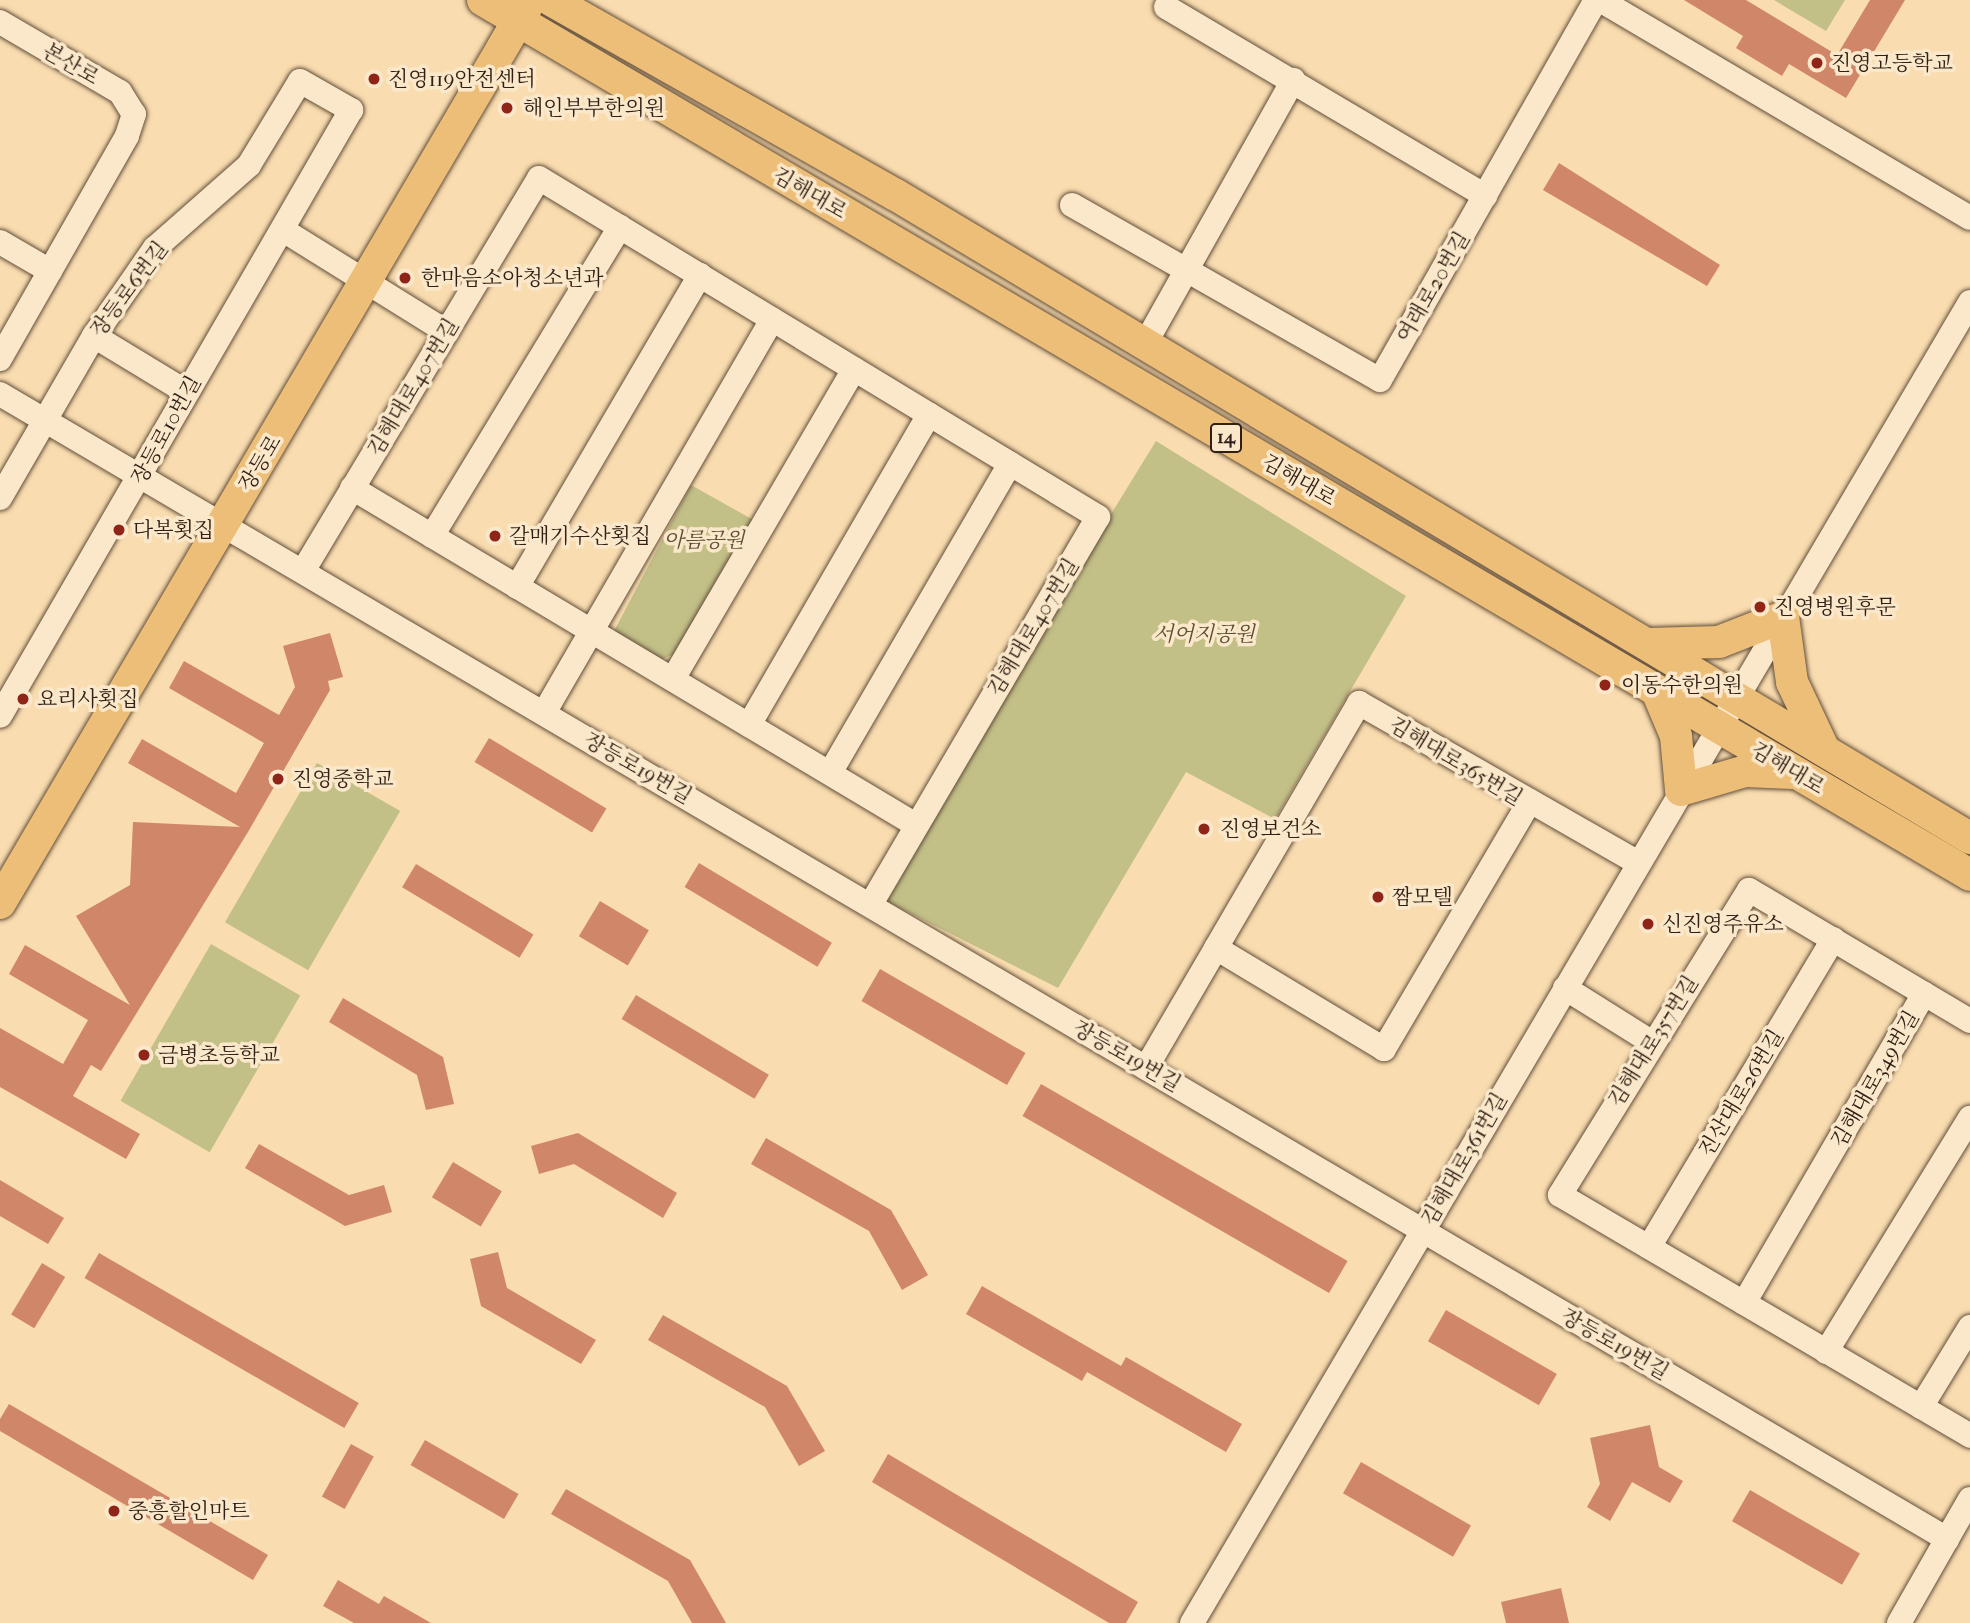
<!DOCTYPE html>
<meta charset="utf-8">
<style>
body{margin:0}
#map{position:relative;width:1970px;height:1623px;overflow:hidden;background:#f9dcaf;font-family:"IM FELL French Canon","Noto Serif KR",serif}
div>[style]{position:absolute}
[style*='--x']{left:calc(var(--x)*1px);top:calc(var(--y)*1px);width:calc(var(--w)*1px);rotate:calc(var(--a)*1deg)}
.green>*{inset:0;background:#c2bf87;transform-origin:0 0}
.building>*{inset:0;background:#d08769;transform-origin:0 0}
.roads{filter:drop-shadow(0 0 2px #624e3b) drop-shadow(0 0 2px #624e3b)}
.minor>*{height:24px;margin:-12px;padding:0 12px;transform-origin:12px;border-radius:12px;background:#fbe8cb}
.major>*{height:32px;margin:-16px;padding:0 16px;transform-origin:16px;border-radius:16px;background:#ecbe78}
.dots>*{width:19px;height:19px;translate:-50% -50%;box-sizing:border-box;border:4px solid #fbe8cb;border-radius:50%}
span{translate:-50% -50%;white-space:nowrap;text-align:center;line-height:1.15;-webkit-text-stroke:7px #fbe8cb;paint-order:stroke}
.shield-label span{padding:2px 5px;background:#fbe8cb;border:2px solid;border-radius:5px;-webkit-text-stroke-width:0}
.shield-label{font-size:19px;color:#2f1f14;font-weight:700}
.poi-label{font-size:21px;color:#2f1f14}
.left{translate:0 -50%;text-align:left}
.street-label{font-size:21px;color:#2f1f14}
.park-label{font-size:21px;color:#5b4f36;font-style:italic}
</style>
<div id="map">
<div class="green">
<i style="clip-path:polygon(1774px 0,1845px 0,1826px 31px)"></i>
<i style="clip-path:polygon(1156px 441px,1406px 596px,1275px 819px,1186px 772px,1058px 988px,876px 896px)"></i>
<i style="clip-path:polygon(691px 485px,757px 522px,682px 651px,660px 660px,613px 633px)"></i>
<i style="left:317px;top:763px;width:96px;height:184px;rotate:30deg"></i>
<i style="left:211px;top:944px;width:103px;height:181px;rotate:30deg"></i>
</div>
<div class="building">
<i style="clip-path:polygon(1684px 0,1746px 0,1837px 55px,1870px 0,1905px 0,1846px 98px,1789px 64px,1782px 76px,1736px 48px,1743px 36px)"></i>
<i style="clip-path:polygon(1559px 163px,1720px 265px,1707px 286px,1543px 190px)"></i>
<i style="clip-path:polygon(330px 633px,343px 677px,328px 681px,330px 690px,248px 832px,101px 1071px,91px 1065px,73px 1096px,140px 1134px,126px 1159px,0 1087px,0 1028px,63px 1064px,88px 1020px,9px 974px,25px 945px,130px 1005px,76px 916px,130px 885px,133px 822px,240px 827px,128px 763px,142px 739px,236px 793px,264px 743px,169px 688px,184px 661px,279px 715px,295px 687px,283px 646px)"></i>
<i style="left:489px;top:738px;width:137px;height:28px;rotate:31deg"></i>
<i style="left:699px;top:863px;width:155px;height:28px;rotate:31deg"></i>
<i style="left:416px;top:864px;width:137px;height:27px;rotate:31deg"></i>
<i style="left:600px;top:901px;width:57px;height:41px;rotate:31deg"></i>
<i style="left:880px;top:969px;width:168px;height:37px;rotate:30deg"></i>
<i style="left:636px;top:995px;width:155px;height:28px;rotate:31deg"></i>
<i style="clip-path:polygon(343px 998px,443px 1057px,454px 1104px,426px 1110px,417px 1075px,329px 1022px)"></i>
<i style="left:1041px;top:1084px;width:354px;height:37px;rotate:30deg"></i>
<i style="clip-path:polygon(578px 1133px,677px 1193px,663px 1218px,574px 1164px,539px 1174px,531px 1146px)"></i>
<i style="clip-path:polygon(766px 1138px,891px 1210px,928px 1275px,902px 1290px,869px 1231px,751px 1164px)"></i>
<i style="clip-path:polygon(259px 1144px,349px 1195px,384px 1185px,392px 1212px,345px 1226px,245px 1168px)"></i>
<i style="left:453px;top:1162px;width:57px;height:41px;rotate:31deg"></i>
<i style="clip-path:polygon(0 1180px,64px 1218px,48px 1244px,0 1216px)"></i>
<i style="clip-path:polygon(498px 1252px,507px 1288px,596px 1340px,581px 1364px,481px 1306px,470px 1259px)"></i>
<i style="left:99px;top:1253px;width:300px;height:29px;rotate:30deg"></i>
<i style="left:42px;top:1263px;width:27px;height:60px;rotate:31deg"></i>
<i style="clip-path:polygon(982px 1286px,1121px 1366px,1126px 1357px,1242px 1424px,1226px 1452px,1087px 1372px,1082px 1381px,966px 1314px)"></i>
<i style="left:1446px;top:1310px;width:128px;height:36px;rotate:30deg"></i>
<i style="clip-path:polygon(663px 1315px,787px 1386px,825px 1451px,799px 1466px,765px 1407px,648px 1340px)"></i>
<i style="clip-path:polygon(9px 1404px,268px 1555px,253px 1580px,0 1431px,0 1419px)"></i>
<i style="clip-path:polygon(1650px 1425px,1659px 1467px,1683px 1481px,1670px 1503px,1632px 1482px,1610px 1521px,1587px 1507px,1600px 1484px,1590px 1438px)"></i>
<i style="left:425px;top:1440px;width:108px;height:29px;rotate:30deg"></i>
<i style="left:351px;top:1444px;width:26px;height:60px;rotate:29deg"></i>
<i style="clip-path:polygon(888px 1454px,1138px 1602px,1126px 1623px,1109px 1623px,872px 1482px)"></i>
<i style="left:1361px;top:1462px;width:127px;height:36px;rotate:30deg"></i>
<i style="clip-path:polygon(566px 1489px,690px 1560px,726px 1623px,692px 1623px,668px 1581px,551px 1514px)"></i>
<i style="left:1750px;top:1490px;width:127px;height:36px;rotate:30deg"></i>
<i style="clip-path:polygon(338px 1580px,379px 1604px,384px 1596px,431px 1623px,354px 1623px,323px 1606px)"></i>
<i style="clip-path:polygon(1561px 1588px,1569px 1623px,1506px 1623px,1501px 1602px)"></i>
</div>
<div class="roads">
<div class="minor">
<i style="--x:1600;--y:0;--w:429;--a:30.5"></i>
<i style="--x:1166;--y:7;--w:371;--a:30.6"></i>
<i style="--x:0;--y:22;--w:139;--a:30.3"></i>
<i style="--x:120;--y:92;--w:26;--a:58"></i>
<i style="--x:134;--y:114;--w:23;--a:108"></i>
<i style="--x:127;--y:136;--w:257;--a:119.7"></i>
<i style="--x:1072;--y:205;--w:354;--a:29.6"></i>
<i style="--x:1380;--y:380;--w:437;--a:-60.4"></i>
<i style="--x:283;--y:230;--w:193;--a:31.9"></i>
<i style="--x:0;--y:242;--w:58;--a:30.1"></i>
<i style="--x:94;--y:336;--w:108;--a:31.3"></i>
<i style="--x:1145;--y:344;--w:303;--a:-60.7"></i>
<i style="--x:0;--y:394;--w:2259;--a:30.46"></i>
<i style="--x:1947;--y:1539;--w:97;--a:119.7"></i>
<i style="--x:352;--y:488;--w:657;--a:30.86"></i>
<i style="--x:0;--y:498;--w:187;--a:-59.9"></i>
<i style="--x:94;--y:336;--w:107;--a:-55.3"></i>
<i style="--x:155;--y:248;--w:125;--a:-41.4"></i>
<i style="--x:249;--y:165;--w:98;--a:-58.7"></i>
<i style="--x:300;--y:81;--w:59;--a:29.6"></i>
<i style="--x:351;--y:110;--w:700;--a:120.08"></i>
<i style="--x:432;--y:536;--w:362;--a:-58.7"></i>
<i style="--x:303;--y:571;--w:458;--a:-59"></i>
<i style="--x:539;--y:178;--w:654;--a:31.23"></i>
<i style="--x:1098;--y:517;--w:450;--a:120.4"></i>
<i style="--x:517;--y:587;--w:362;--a:-59.6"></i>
<i style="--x:673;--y:679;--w:359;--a:-59.7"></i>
<i style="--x:544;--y:713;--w:455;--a:-59.9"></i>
<i style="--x:749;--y:725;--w:359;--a:-59.9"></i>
<i style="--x:830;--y:773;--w:358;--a:-59.8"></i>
<i style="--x:1530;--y:801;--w:288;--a:120.5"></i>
<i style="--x:1384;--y:1049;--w:196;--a:-149"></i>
<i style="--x:1216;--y:948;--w:284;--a:-59.7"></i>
<i style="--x:1359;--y:703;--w:322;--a:29.8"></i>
<i style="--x:1565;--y:988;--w:102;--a:32.1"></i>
<i style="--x:1970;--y:1021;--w:257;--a:-149.3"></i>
<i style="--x:1749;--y:890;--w:359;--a:121.8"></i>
<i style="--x:1560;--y:1195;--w:476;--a:30.4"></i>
<i style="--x:1146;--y:1068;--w:139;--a:-59.7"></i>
<i style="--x:1649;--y:1247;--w:359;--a:-59.1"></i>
<i style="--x:1744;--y:1303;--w:358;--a:-59.8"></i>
<i style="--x:1826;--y:1352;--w:275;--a:-58.4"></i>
<i style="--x:1921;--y:1407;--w:94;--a:-58.5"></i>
<i style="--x:1947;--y:1539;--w:46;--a:-60.1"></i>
<i style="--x:1192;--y:1623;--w:1533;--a:-59.5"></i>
</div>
<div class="major">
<i style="--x:483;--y:0;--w:1725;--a:30.47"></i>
<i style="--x:551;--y:0;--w:396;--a:29.5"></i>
<i style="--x:896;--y:195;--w:1252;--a:30.91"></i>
<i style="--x:1649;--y:644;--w:70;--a:-1.6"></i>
<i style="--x:1719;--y:642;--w:69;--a:-21.3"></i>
<i style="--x:1783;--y:617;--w:66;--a:82.1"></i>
<i style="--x:1792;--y:682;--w:75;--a:64.8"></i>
<i style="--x:1657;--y:691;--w:49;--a:67.1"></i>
<i style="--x:1676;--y:736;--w:54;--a:84.7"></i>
<i style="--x:1681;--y:790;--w:67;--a:-16.5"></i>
<i style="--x:1745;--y:771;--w:48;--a:2.4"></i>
<i style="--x:0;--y:903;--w:1043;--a:-59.57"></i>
</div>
</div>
<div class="dots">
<i style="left:1817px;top:63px;background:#8f2418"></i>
<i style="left:374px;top:79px;background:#8f2418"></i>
<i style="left:507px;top:108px;background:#8f2418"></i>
<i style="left:405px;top:278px;background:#8f2418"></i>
<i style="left:119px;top:530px;background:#8f2418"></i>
<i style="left:495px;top:536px;background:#8f2418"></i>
<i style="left:1760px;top:607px;background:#8f2418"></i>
<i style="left:1605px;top:685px;background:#8f2418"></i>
<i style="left:23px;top:699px;background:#8f2418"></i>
<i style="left:278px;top:779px;background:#8f2418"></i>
<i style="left:1204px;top:829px;background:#8f2418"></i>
<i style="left:1378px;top:897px;background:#8f2418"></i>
<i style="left:1648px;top:924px;background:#8f2418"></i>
<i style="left:144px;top:1055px;background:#8f2418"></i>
<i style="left:114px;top:1511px;background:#8f2418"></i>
</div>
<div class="shield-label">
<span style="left:1226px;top:438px">14</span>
</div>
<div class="poi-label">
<span class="left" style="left:1831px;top:63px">진영고등학교</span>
<span class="left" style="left:388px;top:79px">진영119안전센터</span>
<span class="left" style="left:523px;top:108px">해인부부한의원</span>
<span class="left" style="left:421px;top:278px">한마음소아청소년과</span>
<span class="left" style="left:133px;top:530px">다복횟집</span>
<span class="left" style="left:509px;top:536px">갈매기수산횟집</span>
<span class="left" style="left:1774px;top:607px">진영병원후문</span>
<span class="left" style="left:1621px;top:685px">이동수한의원</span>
<span class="left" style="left:37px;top:699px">요리사횟집</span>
<span class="left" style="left:292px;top:779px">진영중학교</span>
<span class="left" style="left:1220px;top:829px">진영보건소</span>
<span class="left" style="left:1392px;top:897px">짬모텔</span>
<span class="left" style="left:1662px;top:924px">신진영주유소</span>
<span class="left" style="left:158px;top:1055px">금병초등학교</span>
<span class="left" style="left:128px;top:1511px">중흥할인마트</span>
</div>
<div class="street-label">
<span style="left:71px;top:64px;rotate:30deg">본산로</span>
<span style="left:810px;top:193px;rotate:30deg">김해대로</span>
<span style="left:1433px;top:287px;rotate:-60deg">여래로20번길</span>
<span style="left:129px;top:289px;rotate:-53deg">장등로6번길</span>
<span style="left:413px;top:387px;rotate:-59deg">김해대로407번길</span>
<span style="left:166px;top:430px;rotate:-61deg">장등로10번길</span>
<span style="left:260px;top:463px;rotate:-59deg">장등로</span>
<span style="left:1299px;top:480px;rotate:30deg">김해대로</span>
<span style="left:1033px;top:627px;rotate:-59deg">김해대로407번길</span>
<span style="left:1456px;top:761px;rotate:31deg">김해대로365번길</span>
<span style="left:638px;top:768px;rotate:30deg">장등로19번길</span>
<span style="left:1788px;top:768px;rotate:31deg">김해대로</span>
<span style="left:1653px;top:1041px;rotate:-58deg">김해대로357번길</span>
<span style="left:1127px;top:1056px;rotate:30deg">장등로19번길</span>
<span style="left:1875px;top:1079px;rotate:-60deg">김해대로349번길</span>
<span style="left:1741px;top:1093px;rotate:-59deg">진산대로26번길</span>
<span style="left:1464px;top:1159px;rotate:-60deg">김해대로361번길</span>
<span style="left:1615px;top:1344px;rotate:30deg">장등로19번길</span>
</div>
<div class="park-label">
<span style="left:704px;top:540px">아름공원</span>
<span style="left:1204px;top:634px">서어지공원</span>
</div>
</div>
